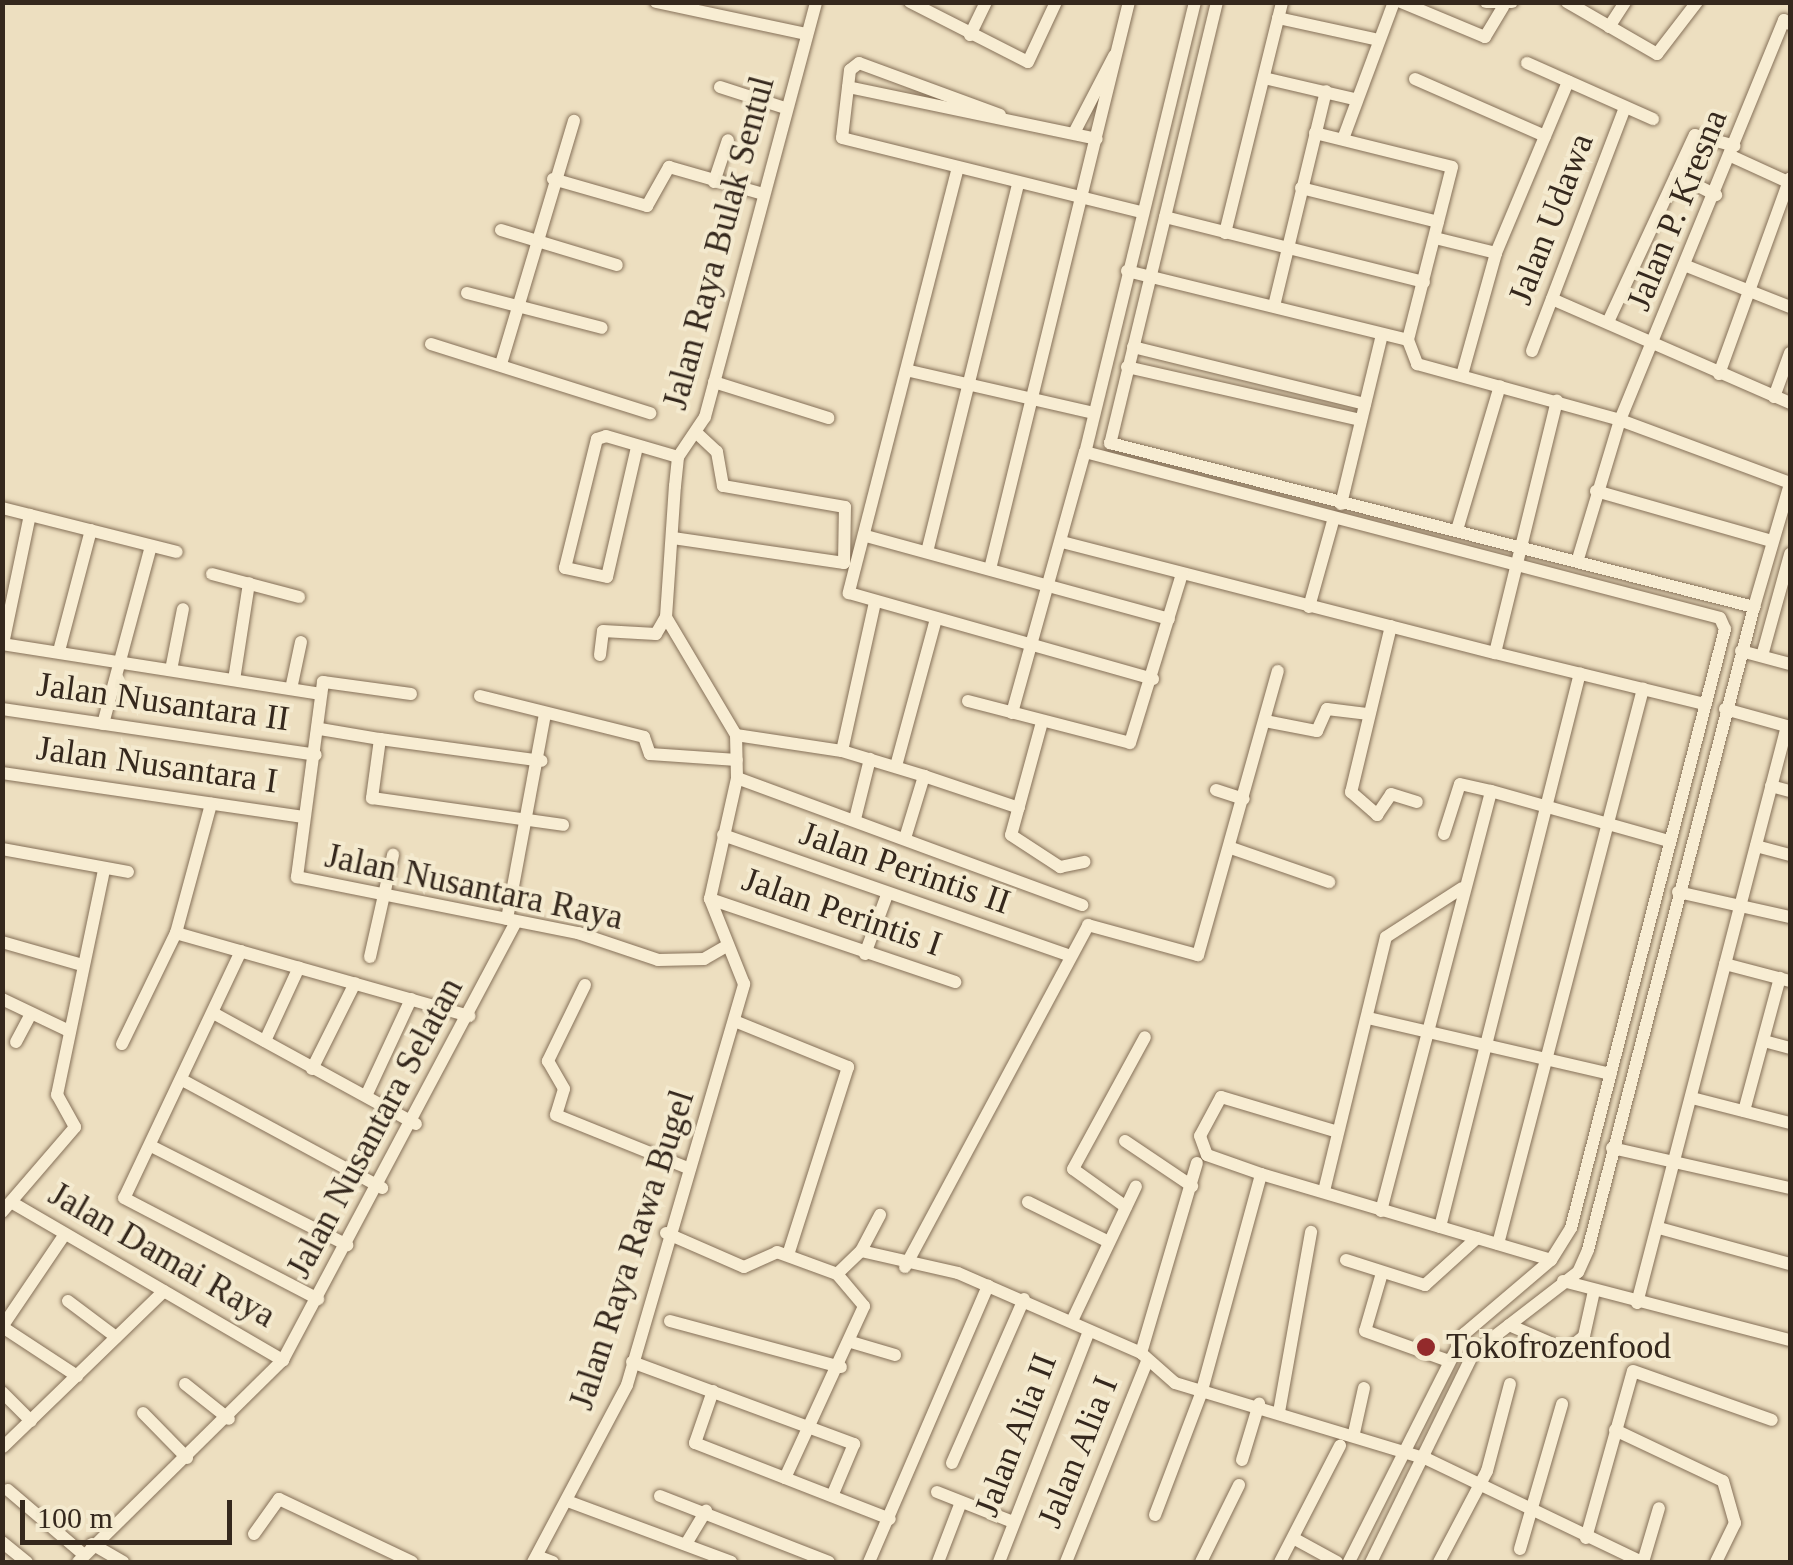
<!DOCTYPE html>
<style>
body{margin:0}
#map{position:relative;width:1793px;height:1565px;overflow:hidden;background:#eddfc0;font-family:"Times New Roman",serif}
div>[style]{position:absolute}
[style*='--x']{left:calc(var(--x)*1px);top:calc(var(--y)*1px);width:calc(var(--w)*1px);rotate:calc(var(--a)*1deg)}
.roads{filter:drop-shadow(0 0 2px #857058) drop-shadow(0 0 2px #857058)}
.street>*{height:12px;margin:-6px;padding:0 6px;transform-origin:6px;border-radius:6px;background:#f8edd3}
.dots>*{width:28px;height:28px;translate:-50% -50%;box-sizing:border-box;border:5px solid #f4eacf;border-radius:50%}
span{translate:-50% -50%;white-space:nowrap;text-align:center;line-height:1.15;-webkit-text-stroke:8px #f4eacf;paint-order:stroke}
.street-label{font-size:35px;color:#35281d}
.poi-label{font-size:35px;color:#35281d}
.left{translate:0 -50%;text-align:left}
.frame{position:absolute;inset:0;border:5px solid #35281d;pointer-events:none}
.scale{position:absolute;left:20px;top:1500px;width:212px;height:45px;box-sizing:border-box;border:5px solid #35281d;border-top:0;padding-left:12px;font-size:30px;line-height:35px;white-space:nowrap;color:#35281d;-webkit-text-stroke:8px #f4eacf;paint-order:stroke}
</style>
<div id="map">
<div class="roads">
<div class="street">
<i style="--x:656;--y:2;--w:153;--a:12"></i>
<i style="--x:910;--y:2;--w:132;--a:27"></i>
<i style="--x:1028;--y:62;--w:66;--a:-65"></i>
<i style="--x:1195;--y:2;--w:463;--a:103.7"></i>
<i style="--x:1085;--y:452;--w:656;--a:14.65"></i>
<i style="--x:1720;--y:618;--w:12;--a:66"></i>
<i style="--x:1725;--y:629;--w:618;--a:104.42"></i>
<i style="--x:1571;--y:1228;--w:38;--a:122"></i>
<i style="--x:1551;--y:1260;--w:114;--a:139.6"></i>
<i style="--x:1464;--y:1334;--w:255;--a:116.8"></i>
<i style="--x:1217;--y:2;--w:454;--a:103.6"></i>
<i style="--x:1110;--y:443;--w:665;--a:14.29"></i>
<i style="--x:1754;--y:607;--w:664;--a:104.48"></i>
<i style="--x:1588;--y:1250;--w:24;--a:114"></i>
<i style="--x:1578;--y:1272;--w:131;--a:142.4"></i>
<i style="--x:1474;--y:1352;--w:234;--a:116.1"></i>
<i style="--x:1401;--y:2;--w:91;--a:22.6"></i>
<i style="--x:1485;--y:37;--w:35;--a:-59"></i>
<i style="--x:1486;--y:2;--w:26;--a:0"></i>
<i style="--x:1567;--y:2;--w:104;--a:30"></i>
<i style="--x:1657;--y:54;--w:66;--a:-52.4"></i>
<i style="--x:1278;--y:18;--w:98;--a:12.3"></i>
<i style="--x:1609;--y:27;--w:30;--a:-57"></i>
<i style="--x:970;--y:35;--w:37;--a:-64"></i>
<i style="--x:1527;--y:63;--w:138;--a:24"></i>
<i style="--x:1264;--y:78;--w:92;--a:13.1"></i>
<i style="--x:1415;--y:79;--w:142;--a:23.7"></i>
<i style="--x:720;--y:87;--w:68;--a:17.9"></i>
<i style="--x:848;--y:87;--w:254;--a:11.8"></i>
<i style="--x:1000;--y:115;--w:150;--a:-159.8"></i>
<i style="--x:859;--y:63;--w:11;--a:142"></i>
<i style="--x:850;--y:70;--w:68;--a:96.7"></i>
<i style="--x:842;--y:138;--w:309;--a:13.9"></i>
<i style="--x:1074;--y:133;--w:87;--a:-62.5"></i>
<i style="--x:1315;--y:133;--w:141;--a:13.9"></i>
<i style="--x:1452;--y:167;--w:179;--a:104.3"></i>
<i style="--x:1343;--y:139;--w:146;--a:-69.6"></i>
<i style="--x:1731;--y:156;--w:65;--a:24.6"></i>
<i style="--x:957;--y:171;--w:436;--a:104.4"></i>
<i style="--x:849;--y:593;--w:316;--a:15.8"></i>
<i style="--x:1676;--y:175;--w:45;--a:26.6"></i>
<i style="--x:553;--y:179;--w:98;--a:16"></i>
<i style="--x:647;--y:206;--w:45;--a:-60.6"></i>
<i style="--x:669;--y:167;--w:98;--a:16"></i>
<i style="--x:714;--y:182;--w:44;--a:-71.6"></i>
<i style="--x:1301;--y:188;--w:141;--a:13.9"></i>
<i style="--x:1165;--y:217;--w:267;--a:14.1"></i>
<i style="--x:501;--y:230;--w:121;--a:16.8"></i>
<i style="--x:1225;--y:233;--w:238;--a:-76.1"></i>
<i style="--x:1435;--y:238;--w:63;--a:13.8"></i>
<i style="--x:1496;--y:253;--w:186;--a:-67.2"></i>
<i style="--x:1689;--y:267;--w:109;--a:21.6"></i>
<i style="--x:1127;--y:271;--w:289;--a:13.8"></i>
<i style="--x:1408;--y:340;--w:26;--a:69"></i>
<i style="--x:1417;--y:364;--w:211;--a:15.4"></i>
<i style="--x:1620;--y:420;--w:181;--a:20.3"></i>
<i style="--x:467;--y:293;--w:139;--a:14.5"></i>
<i style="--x:1552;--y:299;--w:260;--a:23.6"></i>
<i style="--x:1274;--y:306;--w:221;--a:-76.4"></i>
<i style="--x:1608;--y:322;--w:206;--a:-65.1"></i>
<i style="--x:1695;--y:135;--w:41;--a:15.4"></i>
<i style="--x:431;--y:344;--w:230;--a:17.5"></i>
<i style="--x:1133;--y:347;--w:239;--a:13.8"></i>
<i style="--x:1532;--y:351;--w:260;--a:-69.1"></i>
<i style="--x:501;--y:364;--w:254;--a:-73.3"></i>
<i style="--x:1127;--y:367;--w:240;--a:12.8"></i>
<i style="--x:910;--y:371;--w:188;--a:12.9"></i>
<i style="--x:1719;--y:374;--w:208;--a:-70.1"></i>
<i style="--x:1462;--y:375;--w:127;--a:-74.4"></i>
<i style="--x:714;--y:382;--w:120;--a:17.5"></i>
<i style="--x:1774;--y:397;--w:47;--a:-70"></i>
<i style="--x:637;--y:447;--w:133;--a:103"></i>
<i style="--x:607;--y:577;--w:43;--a:-167.9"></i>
<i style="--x:565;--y:568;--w:133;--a:-76.1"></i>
<i style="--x:597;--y:439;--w:9;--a:-18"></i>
<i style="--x:606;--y:436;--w:75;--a:16.3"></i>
<i style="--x:1596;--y:491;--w:183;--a:15.9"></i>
<i style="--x:1341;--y:504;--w:174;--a:-76.4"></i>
<i style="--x:2;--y:508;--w:180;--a:14.1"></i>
<i style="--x:1457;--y:530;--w:150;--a:-73.4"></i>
<i style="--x:866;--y:536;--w:314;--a:15.3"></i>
<i style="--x:673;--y:538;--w:173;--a:8.3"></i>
<i style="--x:844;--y:563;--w:56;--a:-89"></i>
<i style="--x:845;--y:507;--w:124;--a:-170.2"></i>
<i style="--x:723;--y:486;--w:35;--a:-100"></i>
<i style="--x:717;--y:452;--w:25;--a:-137"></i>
<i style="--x:1062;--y:542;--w:447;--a:14.4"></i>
<i style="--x:1495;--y:653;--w:260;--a:-76.2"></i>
<i style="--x:927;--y:552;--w:378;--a:-76.1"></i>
<i style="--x:1578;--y:559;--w:145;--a:-73.2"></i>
<i style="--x:1620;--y:420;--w:432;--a:-67.7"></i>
<i style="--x:1784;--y:20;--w:7;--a:34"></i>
<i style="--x:990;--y:569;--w:584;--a:-76.23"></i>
<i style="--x:212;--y:574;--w:90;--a:14.8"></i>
<i style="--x:1309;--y:607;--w:89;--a:-74.4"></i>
<i style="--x:1754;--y:607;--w:128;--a:-73.7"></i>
<i style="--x:1391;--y:626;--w:171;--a:103.5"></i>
<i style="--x:1351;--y:792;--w:35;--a:41"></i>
<i style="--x:1377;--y:815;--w:25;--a:-56"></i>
<i style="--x:1391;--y:794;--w:27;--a:17"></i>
<i style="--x:2;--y:644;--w:323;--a:8.9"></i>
<i style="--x:3;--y:644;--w:132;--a:-78.2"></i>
<i style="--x:59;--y:651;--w:125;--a:-75.2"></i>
<i style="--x:1741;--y:651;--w:51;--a:14.9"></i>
<i style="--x:1495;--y:653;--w:215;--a:13.7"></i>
<i style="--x:600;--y:655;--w:24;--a:-83"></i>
<i style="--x:603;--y:631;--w:53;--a:3.2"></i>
<i style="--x:656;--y:634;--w:20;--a:-60"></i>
<i style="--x:1762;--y:656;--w:106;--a:-74.6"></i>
<i style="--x:171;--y:670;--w:62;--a:-78.9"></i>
<i style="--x:234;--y:680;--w:98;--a:-81.2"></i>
<i style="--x:291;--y:689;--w:48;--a:-78"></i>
<i style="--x:411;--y:694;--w:89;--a:-172.2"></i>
<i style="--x:323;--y:682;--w:197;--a:97.6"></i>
<i style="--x:297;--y:877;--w:287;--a:11.3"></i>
<i style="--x:578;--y:933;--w:84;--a:18.6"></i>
<i style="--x:658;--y:960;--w:46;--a:-1.2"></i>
<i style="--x:704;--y:959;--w:24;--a:-30"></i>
<i style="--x:480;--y:696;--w:169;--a:14"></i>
<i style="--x:644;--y:737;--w:18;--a:71"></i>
<i style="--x:650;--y:754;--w:87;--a:3.9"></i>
<i style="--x:968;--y:701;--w:167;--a:14.5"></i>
<i style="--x:1130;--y:743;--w:177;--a:-72.9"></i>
<i style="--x:2;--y:709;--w:317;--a:8.3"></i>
<i style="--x:1725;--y:709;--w:67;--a:15.5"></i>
<i style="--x:1012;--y:713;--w:271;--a:-74.4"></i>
<i style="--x:1265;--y:721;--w:53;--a:10.9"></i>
<i style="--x:1317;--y:731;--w:24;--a:-66"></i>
<i style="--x:1327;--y:709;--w:38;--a:7"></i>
<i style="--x:1042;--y:722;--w:117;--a:105.3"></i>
<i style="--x:1011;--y:835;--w:59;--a:33.1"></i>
<i style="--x:1060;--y:867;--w:25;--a:-12"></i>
<i style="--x:103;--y:724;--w:184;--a:-74.9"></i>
<i style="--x:320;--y:729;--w:61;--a:9.5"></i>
<i style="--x:380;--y:739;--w:60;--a:97.7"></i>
<i style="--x:372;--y:798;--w:193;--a:8"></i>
<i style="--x:736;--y:735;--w:107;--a:8.6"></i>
<i style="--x:842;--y:751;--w:87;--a:16.8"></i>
<i style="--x:380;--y:739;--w:163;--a:7.7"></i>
<i style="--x:842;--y:751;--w:153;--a:-77.5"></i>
<i style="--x:896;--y:766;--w:152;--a:-74.8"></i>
<i style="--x:2;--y:773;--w:303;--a:8.3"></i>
<i style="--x:737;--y:778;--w:368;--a:20.2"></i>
<i style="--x:1771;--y:786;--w:20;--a:15"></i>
<i style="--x:1216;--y:790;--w:29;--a:18"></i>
<i style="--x:855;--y:819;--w:62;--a:-76"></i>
<i style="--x:1444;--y:834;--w:52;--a:-72.3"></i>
<i style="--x:1460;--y:784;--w:32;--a:13"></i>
<i style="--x:723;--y:835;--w:364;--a:19.2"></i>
<i style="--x:906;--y:835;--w:62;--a:-73"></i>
<i style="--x:924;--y:776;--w:100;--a:18.6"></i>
<i style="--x:1756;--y:846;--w:35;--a:15"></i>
<i style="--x:1231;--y:848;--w:104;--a:19.1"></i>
<i style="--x:2;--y:849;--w:128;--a:10.3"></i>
<i style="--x:1678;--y:892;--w:115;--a:12.6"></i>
<i style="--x:710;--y:899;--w:259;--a:18.7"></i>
<i style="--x:507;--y:919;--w:208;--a:-79.5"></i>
<i style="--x:176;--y:933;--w:305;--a:15.8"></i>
<i style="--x:2;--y:942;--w:83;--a:16"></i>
<i style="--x:241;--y:951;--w:273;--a:115.3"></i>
<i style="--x:124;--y:1198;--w:219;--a:27.5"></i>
<i style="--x:865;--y:954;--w:63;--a:-69.6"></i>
<i style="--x:370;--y:957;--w:105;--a:-77.3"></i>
<i style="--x:1725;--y:964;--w:67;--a:14.7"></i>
<i style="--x:585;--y:985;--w:85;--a:116"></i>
<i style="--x:548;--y:1061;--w:32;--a:60"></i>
<i style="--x:564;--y:1089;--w:27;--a:107"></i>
<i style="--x:556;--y:1115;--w:144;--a:21.9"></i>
<i style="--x:2;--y:999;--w:72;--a:25.5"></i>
<i style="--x:215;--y:1014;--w:229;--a:28.7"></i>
<i style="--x:1368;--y:1018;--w:249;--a:13"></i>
<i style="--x:737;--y:1022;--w:120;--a:22.1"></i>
<i style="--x:848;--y:1067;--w:197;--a:107.7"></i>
<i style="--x:265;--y:1041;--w:81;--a:-65.3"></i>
<i style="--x:1764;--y:1041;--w:27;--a:15"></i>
<i style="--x:16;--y:1042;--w:26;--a:-62"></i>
<i style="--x:122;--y:1044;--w:123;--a:-64.1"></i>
<i style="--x:176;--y:933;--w:134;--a:-74.8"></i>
<i style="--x:312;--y:1069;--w:96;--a:-63.4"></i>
<i style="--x:186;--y:1082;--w:223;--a:28.4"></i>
<i style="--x:366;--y:1096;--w:107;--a:-65.1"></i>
<i style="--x:1692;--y:1098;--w:101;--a:14.3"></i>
<i style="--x:1744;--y:1111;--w:138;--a:-74.9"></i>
<i style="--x:1338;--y:1132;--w:122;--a:-163.3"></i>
<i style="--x:1221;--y:1097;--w:44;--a:118.3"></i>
<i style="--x:1200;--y:1136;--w:20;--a:70"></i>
<i style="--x:1207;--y:1155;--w:57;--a:19.4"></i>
<i style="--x:1261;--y:1174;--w:302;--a:16.5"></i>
<i style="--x:1125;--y:1141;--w:81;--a:33.9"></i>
<i style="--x:151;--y:1146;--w:220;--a:26.8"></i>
<i style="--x:1612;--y:1148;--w:182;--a:12.7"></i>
<i style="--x:1324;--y:1191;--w:261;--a:-76.3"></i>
<i style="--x:1386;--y:937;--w:90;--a:-32.8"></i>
<i style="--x:11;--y:1202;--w:315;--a:30.2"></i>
<i style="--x:1028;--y:1202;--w:90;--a:26.3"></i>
<i style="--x:1126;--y:1207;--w:65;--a:-144.4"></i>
<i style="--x:1073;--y:1169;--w:150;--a:-61.4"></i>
<i style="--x:1381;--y:1211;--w:434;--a:-75.3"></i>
<i style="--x:1491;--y:791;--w:185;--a:15.7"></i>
<i style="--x:2;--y:1212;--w:112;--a:-49.3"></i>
<i style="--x:75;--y:1127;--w:37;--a:-119"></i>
<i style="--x:57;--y:1095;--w:229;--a:-78.2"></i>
<i style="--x:1440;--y:1227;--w:571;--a:-75.82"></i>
<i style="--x:1659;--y:1228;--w:136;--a:15.4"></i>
<i style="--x:666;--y:1233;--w:85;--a:23.6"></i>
<i style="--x:744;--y:1267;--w:36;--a:-24"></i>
<i style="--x:777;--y:1252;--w:64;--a:20.1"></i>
<i style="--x:837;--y:1274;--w:33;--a:-44"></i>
<i style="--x:861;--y:1251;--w:99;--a:12.8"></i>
<i style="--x:958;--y:1273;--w:200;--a:23.6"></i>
<i style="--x:1141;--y:1353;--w:45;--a:41.4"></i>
<i style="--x:1175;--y:1383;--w:263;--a:16.8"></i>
<i style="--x:1427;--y:1459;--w:238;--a:25.6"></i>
<i style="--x:1498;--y:1244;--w:574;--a:-75.36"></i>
<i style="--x:861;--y:1251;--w:41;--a:-62.2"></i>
<i style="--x:1346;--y:1260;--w:83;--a:17.6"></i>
<i style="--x:1425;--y:1285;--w:70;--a:-42.1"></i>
<i style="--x:905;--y:1267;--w:388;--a:-61.8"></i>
<i style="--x:1088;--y:925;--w:114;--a:15.3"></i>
<i style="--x:1198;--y:955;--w:295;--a:-74.3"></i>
<i style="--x:1382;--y:1273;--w:60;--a:106.3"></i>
<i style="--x:1365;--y:1331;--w:89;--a:19.7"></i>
<i style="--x:1563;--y:1281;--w:235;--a:14.6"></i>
<i style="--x:68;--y:1301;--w:60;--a:36.9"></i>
<i style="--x:1637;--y:1303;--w:596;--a:-75.43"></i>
<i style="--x:670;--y:1321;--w:177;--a:15.1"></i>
<i style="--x:1072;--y:1321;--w:149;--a:-64.6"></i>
<i style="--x:1509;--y:1325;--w:63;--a:23.3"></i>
<i style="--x:1567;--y:1350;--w:22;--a:-39"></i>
<i style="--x:1584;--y:1336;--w:46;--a:-77.5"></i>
<i style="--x:2;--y:1327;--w:112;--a:-55.9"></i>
<i style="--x:7;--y:1330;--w:84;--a:33.3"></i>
<i style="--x:851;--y:1342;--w:46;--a:16.5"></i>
<i style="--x:1141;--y:1353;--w:198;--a:-73.6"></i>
<i style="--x:632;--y:1362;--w:237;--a:20.3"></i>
<i style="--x:854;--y:1444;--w:56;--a:112.9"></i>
<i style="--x:185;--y:1384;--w:56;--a:38.5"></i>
<i style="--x:713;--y:1391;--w:55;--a:109.1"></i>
<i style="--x:695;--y:1443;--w:209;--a:21.3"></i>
<i style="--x:2;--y:1392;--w:41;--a:45"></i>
<i style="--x:1279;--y:1412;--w:183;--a:-79.9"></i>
<i style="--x:143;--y:1413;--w:63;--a:45.6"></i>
<i style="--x:1615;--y:1430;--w:119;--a:25.3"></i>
<i style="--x:1723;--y:1481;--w:44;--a:74.1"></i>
<i style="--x:1735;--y:1523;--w:43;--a:116"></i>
<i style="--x:1354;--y:1433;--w:46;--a:-77.5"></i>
<i style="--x:3;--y:1447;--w:224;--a:-44.1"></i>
<i style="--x:1242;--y:1460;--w:59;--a:-73.1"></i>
<i style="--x:952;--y:1463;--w:179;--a:-66.3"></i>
<i style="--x:785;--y:1478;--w:189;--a:-65.3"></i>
<i style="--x:864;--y:1306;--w:42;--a:-130.2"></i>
<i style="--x:8;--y:1490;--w:99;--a:40.5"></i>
<i style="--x:937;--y:1492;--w:82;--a:21.5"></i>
<i style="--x:660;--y:1496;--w:181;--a:21.3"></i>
<i style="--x:570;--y:1502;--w:172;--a:20.4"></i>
<i style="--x:1155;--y:1515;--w:129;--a:-69.2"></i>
<i style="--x:1201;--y:1394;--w:228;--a:-74.7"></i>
<i style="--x:254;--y:1534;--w:43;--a:-54.5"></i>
<i style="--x:279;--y:1499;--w:147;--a:25.3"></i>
<i style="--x:1293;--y:1538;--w:50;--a:28.6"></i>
<i style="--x:1586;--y:1538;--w:173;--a:-74.3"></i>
<i style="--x:1633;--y:1371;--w:147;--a:19.4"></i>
<i style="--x:2;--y:1542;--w:32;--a:39"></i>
<i style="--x:92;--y:1544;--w:36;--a:30"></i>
<i style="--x:686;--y:1544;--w:39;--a:-59"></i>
<i style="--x:1520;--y:1549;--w:151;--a:-73.8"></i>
<i style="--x:537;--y:1556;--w:17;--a:21"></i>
<i style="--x:78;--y:1562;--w:288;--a:-44.6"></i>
<i style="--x:283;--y:1360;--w:496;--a:-62"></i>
<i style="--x:533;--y:1562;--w:200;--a:-62"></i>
<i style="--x:627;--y:1385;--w:418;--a:-73.7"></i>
<i style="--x:744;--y:984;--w:92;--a:-111.8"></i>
<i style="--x:710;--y:899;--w:124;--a:-77.4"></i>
<i style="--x:737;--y:778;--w:43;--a:-91.3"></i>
<i style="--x:736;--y:735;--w:137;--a:-120.7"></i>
<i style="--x:666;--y:617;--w:131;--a:-86.1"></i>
<i style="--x:675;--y:486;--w:29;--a:-84"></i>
<i style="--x:678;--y:457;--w:48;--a:-56"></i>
<i style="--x:705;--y:417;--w:430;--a:-75"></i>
<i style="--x:869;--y:1562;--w:301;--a:-66.7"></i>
<i style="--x:938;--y:1562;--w:64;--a:-69"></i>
<i style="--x:999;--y:1562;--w:248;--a:-68.7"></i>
<i style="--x:1066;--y:1562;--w:214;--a:-68"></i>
<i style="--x:1201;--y:1562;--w:86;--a:-63.7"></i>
<i style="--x:1280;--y:1562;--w:131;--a:-62.7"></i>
<i style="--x:1439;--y:1562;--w:103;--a:-62.2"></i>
<i style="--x:1487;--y:1471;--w:90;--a:-75.2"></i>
<i style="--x:1643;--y:1562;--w:56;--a:-73.5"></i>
</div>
</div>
<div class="dots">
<i style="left:1426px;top:1347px;background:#932a2b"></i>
</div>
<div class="street-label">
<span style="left:1677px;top:210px;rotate:-68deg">Jalan P. Kresna</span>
<span style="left:1551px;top:219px;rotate:-69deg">Jalan Udawa</span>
<span style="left:719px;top:243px;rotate:-75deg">Jalan Raya Bulak Sentul</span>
<span style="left:163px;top:702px;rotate:8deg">Jalan Nusantara II</span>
<span style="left:157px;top:765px;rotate:8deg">Jalan Nusantara I</span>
<span style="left:905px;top:868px;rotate:19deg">Jalan Perintis II</span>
<span style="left:474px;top:887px;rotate:12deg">Jalan Nusantara Raya</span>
<span style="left:842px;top:912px;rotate:19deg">Jalan Perintis I</span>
<span style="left:375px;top:1128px;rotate:-62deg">Jalan Nusantara Selatan</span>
<span style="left:632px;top:1250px;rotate:-72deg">Jalan Raya Rawa Bugel</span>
<span style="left:162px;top:1255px;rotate:30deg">Jalan Damai Raya</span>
<span style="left:1016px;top:1435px;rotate:-69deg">Jalan Alia II</span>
<span style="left:1078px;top:1452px;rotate:-68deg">Jalan Alia I</span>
</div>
<div class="poi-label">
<span class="left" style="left:1446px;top:1347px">Tokofrozenfood</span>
</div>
<div class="frame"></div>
<div class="scale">100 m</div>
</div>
